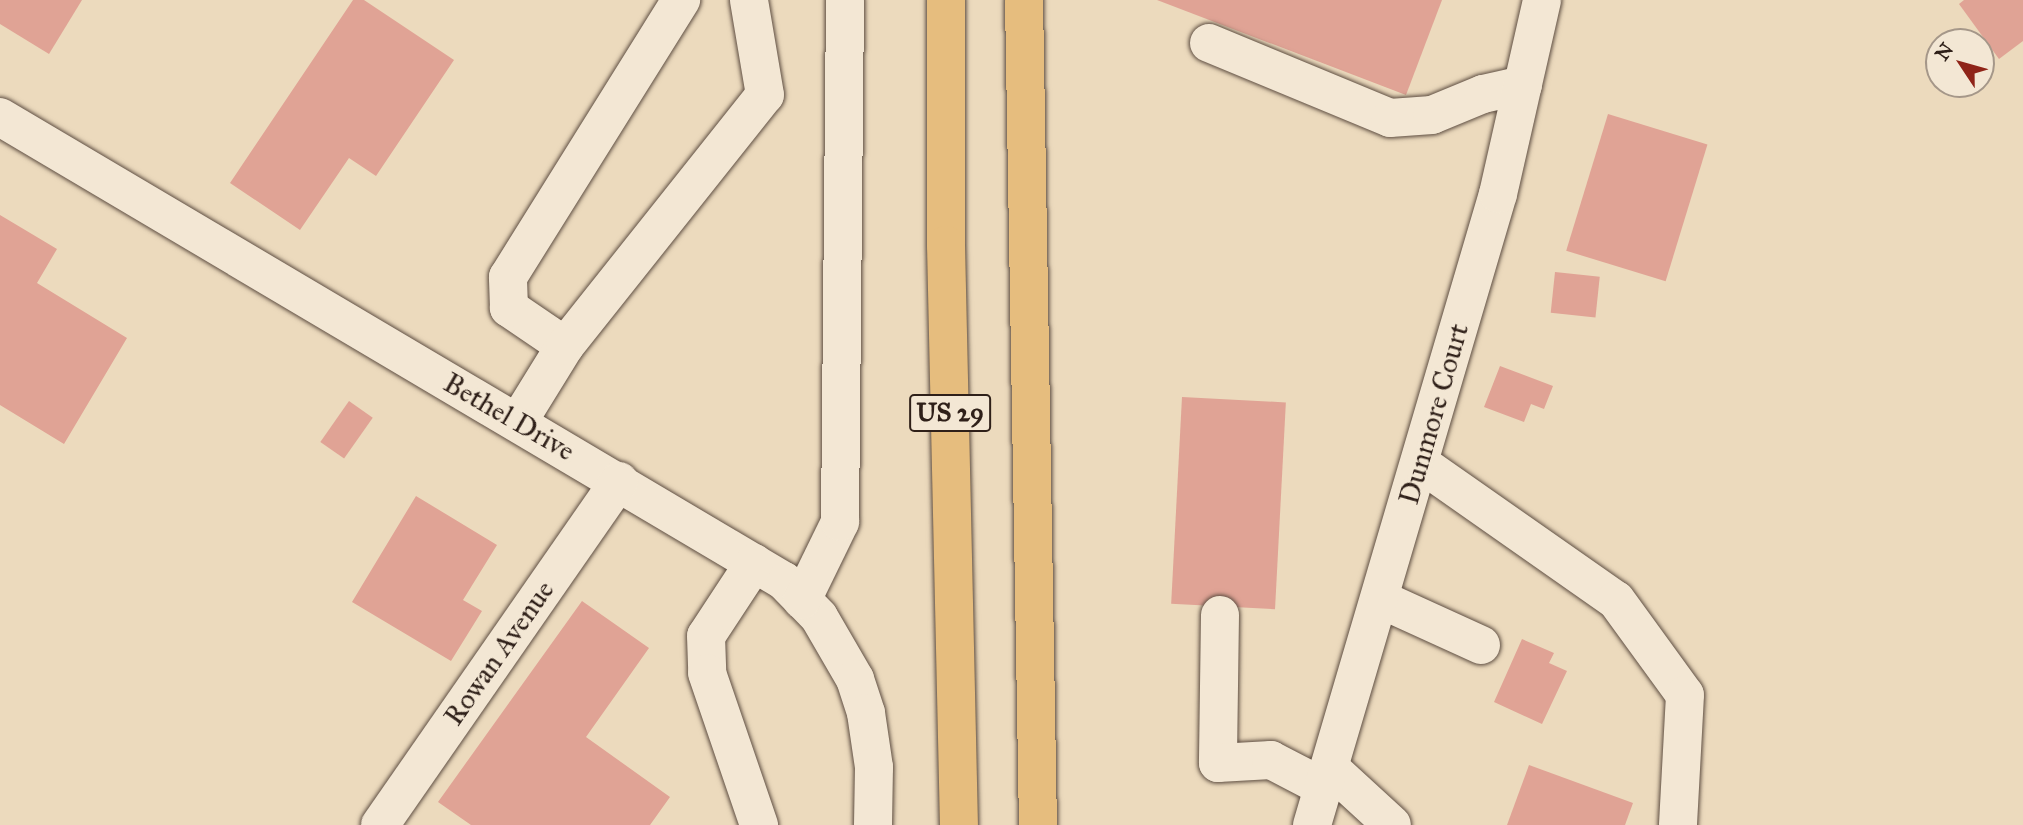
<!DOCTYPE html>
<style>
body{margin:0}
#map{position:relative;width:2023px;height:825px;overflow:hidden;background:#ecdabd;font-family:"IM FELL Great Primer",serif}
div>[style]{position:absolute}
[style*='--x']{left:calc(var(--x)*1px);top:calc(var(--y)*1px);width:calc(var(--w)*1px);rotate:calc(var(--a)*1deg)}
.building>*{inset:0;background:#e0a395;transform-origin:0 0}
.roads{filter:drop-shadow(0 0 2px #5e4e42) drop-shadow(0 0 2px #5e4e42)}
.minor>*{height:38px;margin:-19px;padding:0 19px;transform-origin:19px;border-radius:19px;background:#f3e7d4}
.highway>*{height:38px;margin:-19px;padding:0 19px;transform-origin:19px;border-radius:19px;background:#e6bd7e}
span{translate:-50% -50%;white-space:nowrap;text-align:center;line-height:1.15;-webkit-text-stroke:7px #f3e7d4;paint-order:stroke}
.shield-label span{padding:2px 5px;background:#f3e7d4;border:2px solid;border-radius:5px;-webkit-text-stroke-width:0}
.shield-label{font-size:26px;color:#2f2019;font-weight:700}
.street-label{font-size:28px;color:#2f2019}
.north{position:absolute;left:1925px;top:28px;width:70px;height:70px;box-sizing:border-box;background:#f3e7d4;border:2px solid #a59789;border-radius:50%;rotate:306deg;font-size:19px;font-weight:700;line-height:28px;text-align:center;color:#2f2019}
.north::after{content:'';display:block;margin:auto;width:24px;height:32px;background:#8f2418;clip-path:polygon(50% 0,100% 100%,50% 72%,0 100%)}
</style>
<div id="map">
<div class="building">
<i style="clip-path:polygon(0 0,82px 0,49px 54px,0 24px)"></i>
<i style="clip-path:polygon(353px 0,364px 0,454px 60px,376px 176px,349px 158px,300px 230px,230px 183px)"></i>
<i style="clip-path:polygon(1157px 0,1442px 0,1406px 95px)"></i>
<i style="clip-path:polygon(1964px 0,2023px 0,2023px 41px,1999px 59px,1959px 4px)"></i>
<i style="left:1608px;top:114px;width:104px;height:143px;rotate:17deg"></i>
<i style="clip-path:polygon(0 215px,57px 249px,37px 283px,127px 338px,64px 444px,0 405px)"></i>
<i style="left:1555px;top:272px;width:45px;height:41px;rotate:6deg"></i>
<i style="clip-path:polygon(1500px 366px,1553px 386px,1544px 409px,1531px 404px,1524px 422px,1484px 407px)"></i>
<i style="left:1182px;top:397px;width:104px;height:207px;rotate:3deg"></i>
<i style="left:349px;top:401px;width:29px;height:50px;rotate:35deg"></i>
<i style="clip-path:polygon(416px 496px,497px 545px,463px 600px,482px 611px,451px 661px,352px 602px)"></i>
<i style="clip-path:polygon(582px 601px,649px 648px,586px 737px,670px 797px,650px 825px,471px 825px,438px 802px)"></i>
<i style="clip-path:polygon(1522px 639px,1554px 653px,1549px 663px,1567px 671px,1542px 724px,1494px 702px)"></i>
<i style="clip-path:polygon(1529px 765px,1633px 803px,1625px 825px,1507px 825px)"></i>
</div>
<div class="roads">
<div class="minor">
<i style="--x:1209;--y:43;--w:196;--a:22.5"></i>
<i style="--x:1390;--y:118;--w:42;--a:-4.1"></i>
<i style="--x:1432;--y:115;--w:55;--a:-22.4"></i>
<i style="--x:1483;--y:94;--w:41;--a:-12.7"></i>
<i style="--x:0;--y:117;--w:911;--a:30.62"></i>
<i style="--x:784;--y:581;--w:50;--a:45.8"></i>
<i style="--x:819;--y:617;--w:72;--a:59.9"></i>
<i style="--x:855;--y:679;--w:36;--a:72"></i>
<i style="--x:866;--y:713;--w:55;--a:81.6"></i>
<i style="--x:874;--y:767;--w:58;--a:91"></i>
<i style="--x:565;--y:346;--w:68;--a:-145.8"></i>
<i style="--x:509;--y:308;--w:31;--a:-92"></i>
<i style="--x:508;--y:277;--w:327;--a:-58"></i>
<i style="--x:518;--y:422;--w:89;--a:-58.3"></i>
<i style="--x:565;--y:346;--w:321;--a:-51.5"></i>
<i style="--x:765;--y:95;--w:96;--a:-99.6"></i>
<i style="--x:1420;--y:463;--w:239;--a:35"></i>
<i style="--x:1616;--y:600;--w:117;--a:54"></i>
<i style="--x:1685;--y:695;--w:130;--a:93.1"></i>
<i style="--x:754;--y:563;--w:87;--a:123.3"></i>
<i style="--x:706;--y:636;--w:37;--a:88"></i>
<i style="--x:707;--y:673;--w:161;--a:71.1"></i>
<i style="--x:1380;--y:599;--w:111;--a:24.5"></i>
<i style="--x:802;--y:600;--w:87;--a:-64"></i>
<i style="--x:840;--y:522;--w:522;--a:-89.45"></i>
<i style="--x:1220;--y:615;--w:148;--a:90.8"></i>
<i style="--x:1218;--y:763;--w:53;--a:-3.2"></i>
<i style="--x:1271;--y:760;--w:61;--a:27.4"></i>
<i style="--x:1330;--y:768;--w:84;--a:42.6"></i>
<i style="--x:380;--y:825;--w:419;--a:-55.2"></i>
<i style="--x:1312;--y:825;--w:658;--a:-73.58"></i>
<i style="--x:1498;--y:194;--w:199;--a:-77.2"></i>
</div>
<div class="highway">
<i style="--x:946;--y:0;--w:245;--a:90"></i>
<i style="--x:946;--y:245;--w:580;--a:88.72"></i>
<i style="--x:1024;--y:0;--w:825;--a:89.03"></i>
</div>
</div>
<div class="shield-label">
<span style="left:950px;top:413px">US 29</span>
</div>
<div class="street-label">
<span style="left:1434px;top:414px;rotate:-74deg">Dunmore Court</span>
<span style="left:509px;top:417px;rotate:30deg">Bethel Drive</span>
<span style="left:499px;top:653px;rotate:-55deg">Rowan Avenue</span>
</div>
<div class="north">N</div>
</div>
